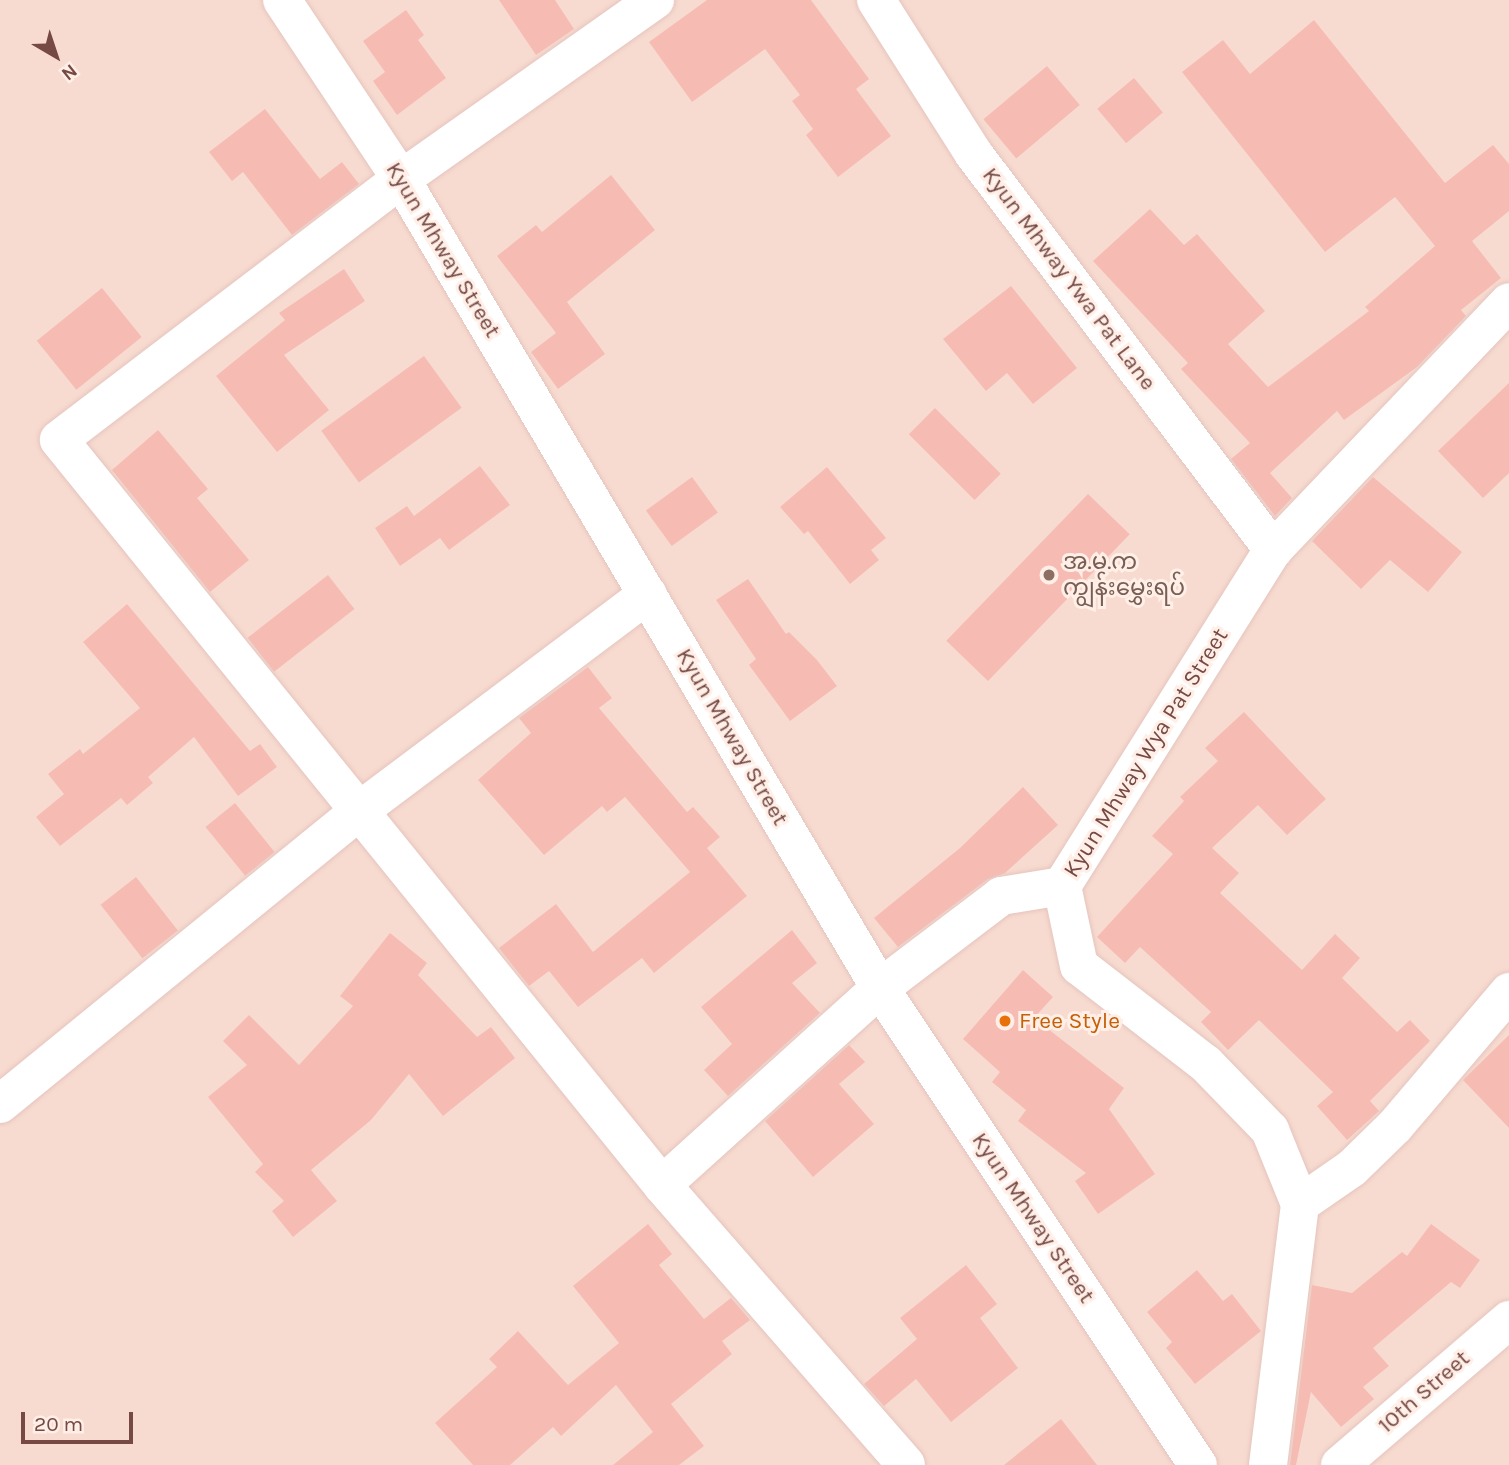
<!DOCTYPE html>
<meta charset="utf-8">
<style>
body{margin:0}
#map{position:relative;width:1509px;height:1465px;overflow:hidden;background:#fee9df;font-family:Karla,"Noto Sans Myanmar",sans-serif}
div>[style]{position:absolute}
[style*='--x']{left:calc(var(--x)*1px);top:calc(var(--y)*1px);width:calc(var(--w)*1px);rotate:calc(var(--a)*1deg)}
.residential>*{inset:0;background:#f8dbd0;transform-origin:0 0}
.building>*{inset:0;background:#f6bcb4;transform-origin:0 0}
.roads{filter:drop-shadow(0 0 2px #e5c5be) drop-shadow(0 0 2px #e5c5be)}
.street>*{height:38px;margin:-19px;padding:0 19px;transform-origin:19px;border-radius:19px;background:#fff}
.secondary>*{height:38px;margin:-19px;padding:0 19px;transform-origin:19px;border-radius:19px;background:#fff}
.dots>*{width:19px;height:19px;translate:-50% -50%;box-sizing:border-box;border:4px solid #ffefe7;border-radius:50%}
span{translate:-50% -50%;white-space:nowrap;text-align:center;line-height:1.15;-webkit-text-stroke:6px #ffefe7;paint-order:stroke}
.street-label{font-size:23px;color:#764945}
.education-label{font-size:23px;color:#785e54}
.left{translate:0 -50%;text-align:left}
.food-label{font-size:23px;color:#c56008}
.north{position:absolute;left:21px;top:21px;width:70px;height:70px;-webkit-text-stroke:5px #ffefe7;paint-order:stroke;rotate:141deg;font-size:19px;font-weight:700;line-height:28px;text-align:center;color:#764945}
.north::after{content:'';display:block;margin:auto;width:24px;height:32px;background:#764945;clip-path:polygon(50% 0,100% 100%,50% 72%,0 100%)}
.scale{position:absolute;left:21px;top:1412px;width:112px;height:32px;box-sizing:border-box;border:4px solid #764945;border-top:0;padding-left:9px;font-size:21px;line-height:24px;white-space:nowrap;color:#764945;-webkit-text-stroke:5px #ffefe7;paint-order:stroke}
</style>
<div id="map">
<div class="residential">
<i style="left:0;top:0;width:1509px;height:1465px"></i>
</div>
<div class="building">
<i style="clip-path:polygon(499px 0,555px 0,574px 29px,536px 55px)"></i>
<i style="clip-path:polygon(707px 0,811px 0,869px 79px,856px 89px,891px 136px,838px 177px,806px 135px,813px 129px,792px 101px,800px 95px,765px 49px,692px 102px,649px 42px)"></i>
<i style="clip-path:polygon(406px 10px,424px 35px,418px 40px,446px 78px,397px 115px,373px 81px,385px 72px,363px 41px)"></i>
<i style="clip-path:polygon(1314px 20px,1445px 183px,1493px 145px,1509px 164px,1509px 211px,1472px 241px,1501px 278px,1461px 310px,1466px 316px,1417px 367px,1344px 420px,1337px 411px,1270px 473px,1292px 498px,1275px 516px,1231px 459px,1250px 443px,1181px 369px,1188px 363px,1093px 261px,1150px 209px,1184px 245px,1197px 234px,1265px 311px,1228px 344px,1268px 387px,1369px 311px,1365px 307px,1435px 246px,1395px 197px,1325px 252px,1182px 72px,1223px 40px,1250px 74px)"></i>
<i style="left:1047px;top:66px;width:51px;height:83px;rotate:50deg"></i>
<i style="left:1134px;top:78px;width:45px;height:48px;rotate:50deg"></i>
<i style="clip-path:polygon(265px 109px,320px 179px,342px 162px,359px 184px,292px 235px,243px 172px,232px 181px,209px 152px)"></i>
<i style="clip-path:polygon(611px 175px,655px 230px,567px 302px,605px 354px,558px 389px,531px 352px,556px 333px,497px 256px,536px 225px,542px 232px)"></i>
<i style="clip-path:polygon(344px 269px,365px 301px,284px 355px,329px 410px,277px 452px,216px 376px,285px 320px,279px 313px)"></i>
<i style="clip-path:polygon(1011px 286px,1077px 368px,1033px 404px,1007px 373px,986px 391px,943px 339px)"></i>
<i style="left:102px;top:288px;width:63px;height:84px;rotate:51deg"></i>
<i style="left:424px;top:356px;width:64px;height:127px;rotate:54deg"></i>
<i style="clip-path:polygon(1509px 383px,1509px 473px,1483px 498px,1438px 451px)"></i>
<i style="left:935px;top:408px;width:93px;height:37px;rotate:45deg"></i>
<i style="clip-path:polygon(158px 430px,208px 489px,197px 498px,249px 560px,210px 592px,112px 470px)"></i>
<i style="clip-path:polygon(480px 466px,510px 505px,449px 550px,440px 538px,400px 566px,375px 528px,407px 506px,414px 516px)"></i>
<i style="clip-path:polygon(827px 467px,886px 538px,871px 550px,879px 560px,850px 584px,808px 531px,804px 534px,780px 507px)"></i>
<i style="left:692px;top:477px;width:44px;height:57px;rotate:54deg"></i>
<i style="clip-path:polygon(1373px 477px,1462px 552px,1428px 592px,1390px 560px,1361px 589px,1312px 541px)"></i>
<i style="left:1088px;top:494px;width:58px;height:204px;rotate:44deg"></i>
<i style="left:328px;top:575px;width:43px;height:102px;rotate:52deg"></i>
<i style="clip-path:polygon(748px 579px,786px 634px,789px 632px,817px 660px,837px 686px,790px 721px,749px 665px,756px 659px,716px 600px)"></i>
<i style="clip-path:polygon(127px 604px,250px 751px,260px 744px,277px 767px,238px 796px,194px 737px,148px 777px,153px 783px,127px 805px,121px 798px,60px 846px,36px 817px,64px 794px,48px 774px,80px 749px,83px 754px,140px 708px,83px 642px)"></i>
<i style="clip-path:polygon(588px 667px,612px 698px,599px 708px,687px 812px,693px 807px,720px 837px,707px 848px,747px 896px,654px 973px,642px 958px,578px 1007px,549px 971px,529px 986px,499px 948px,556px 904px,593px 952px,690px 872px,625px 797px,607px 812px,602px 806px,544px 855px,478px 780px,531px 733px,519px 718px)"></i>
<i style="clip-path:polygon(1244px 712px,1326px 799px,1287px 835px,1258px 805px,1212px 848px,1239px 873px,1220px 893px,1302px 970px,1335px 934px,1360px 958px,1342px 978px,1397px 1032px,1410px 1020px,1430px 1041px,1370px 1101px,1379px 1111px,1347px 1140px,1317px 1106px,1333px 1092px,1259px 1020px,1228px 1050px,1201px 1022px,1211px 1012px,1140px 947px,1125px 963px,1097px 937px,1173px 854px,1152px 836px,1184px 801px,1180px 797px,1218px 761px,1205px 748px)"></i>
<i style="clip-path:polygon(1023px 787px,1058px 825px,1005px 873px,988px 879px,898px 947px,874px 918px,960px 848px)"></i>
<i style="left:235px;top:803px;width:63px;height:38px;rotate:51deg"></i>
<i style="left:136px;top:877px;width:68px;height:45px;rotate:52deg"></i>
<i style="clip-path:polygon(792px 930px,817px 963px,792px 983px,820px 1013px,728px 1096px,704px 1070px,732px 1044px,701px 1007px)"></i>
<i style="clip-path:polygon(390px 933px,427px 963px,418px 975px,477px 1037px,491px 1027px,515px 1058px,443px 1116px,409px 1074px,371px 1120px,311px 1170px,337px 1201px,293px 1237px,272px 1211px,284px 1201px,255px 1172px,263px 1164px,208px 1097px,247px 1065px,223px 1041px,249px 1015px,299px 1065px,353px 1006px,340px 996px)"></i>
<i style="clip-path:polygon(1023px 970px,1053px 997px,1034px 1018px,1124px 1088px,1109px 1109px,1155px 1174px,1098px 1214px,1075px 1181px,1086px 1173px,1018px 1121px,1026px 1110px,992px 1082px,1000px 1072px,963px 1039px)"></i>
<i style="clip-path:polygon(1509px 1035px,1509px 1128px,1463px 1080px)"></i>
<i style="clip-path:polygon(849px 1045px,865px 1062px,839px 1084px,874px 1124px,813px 1177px,765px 1121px)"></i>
<i style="clip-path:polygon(648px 1224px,672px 1254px,659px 1265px,704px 1319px,731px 1298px,750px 1320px,722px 1341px,732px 1354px,671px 1404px,704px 1446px,679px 1465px,613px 1465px,653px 1432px,616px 1385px,561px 1436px,553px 1427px,510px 1465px,473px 1465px,435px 1423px,497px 1367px,489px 1359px,518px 1331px,568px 1385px,619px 1343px,573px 1286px)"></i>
<i style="clip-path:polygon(1431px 1224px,1480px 1260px,1460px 1288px,1451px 1282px,1373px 1348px,1389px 1366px,1363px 1387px,1374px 1399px,1341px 1427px,1311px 1392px,1296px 1465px,1290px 1465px,1312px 1285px,1352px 1293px,1402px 1252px,1407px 1256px)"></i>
<i style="clip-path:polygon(966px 1265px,997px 1304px,980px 1318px,1018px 1368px,951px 1422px,916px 1379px,884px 1406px,864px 1384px,917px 1339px,900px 1318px)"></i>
<i style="clip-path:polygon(1197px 1270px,1223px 1301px,1232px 1294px,1261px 1331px,1195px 1384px,1166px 1348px,1172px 1342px,1147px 1312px)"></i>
<i style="clip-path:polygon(1061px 1419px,1097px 1465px,1004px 1465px)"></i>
</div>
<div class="roads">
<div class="street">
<i style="--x:655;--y:0;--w:311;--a:144.8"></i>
<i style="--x:401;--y:179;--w:430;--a:142.7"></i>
<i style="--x:59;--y:440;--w:958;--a:51.01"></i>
<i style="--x:662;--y:1185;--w:371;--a:48.9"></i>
<i style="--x:876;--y:0;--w:181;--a:57.6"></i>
<i style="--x:973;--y:153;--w:498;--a:52.9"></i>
<i style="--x:0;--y:1104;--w:463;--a:-39.2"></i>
<i style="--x:359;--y:811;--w:361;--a:-36.9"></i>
<i style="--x:662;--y:1185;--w:294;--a:-42.1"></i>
<i style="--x:880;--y:988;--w:152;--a:-37.2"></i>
<i style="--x:1001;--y:896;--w:62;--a:-9.3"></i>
<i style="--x:1300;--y:1204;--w:63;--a:-34.7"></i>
<i style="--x:1352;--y:1168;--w:60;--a:-44.3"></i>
<i style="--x:1395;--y:1126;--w:176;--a:-49.6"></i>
<i style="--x:1268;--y:1465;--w:263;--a:-83"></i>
<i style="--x:1300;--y:1204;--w:80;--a:-112.1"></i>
<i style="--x:1270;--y:1130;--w:92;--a:-134.1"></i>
<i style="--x:1206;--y:1064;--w:160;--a:-142.3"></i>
<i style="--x:1079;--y:966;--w:82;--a:-102"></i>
<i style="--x:1062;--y:886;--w:397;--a:-57.9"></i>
<i style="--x:1273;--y:550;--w:342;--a:-46.4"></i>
<i style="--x:1340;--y:1465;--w:223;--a:-40.6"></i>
</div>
<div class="secondary">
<i style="--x:282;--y:0;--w:215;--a:56.4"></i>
<i style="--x:401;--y:179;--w:940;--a:59.37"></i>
<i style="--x:880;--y:988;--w:573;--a:56.31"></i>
</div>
</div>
<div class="dots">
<i style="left:1049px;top:575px;background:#8d6e63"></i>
<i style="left:1005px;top:1021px;background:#e8710a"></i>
</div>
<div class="street-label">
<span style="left:443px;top:250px;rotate:59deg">Kyun Mhway Street</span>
<span style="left:1069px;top:279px;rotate:53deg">Kyun Mhway Ywa Pat Lane</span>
<span style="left:732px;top:737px;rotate:60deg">Kyun Mhway Street</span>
<span style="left:1146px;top:753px;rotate:-58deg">Kyun Mhway Wya Pat Street</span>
<span style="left:1033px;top:1218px;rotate:56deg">Kyun Mhway Street</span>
<span style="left:1424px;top:1392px;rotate:-41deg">10th Street</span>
</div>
<div class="education-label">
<span class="left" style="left:1063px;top:575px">အ.မ.က<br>ကျွန်းမွှေးရပ်</span>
</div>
<div class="food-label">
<span class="left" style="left:1019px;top:1021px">Free Style</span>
</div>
<div class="north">N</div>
<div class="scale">20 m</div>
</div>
